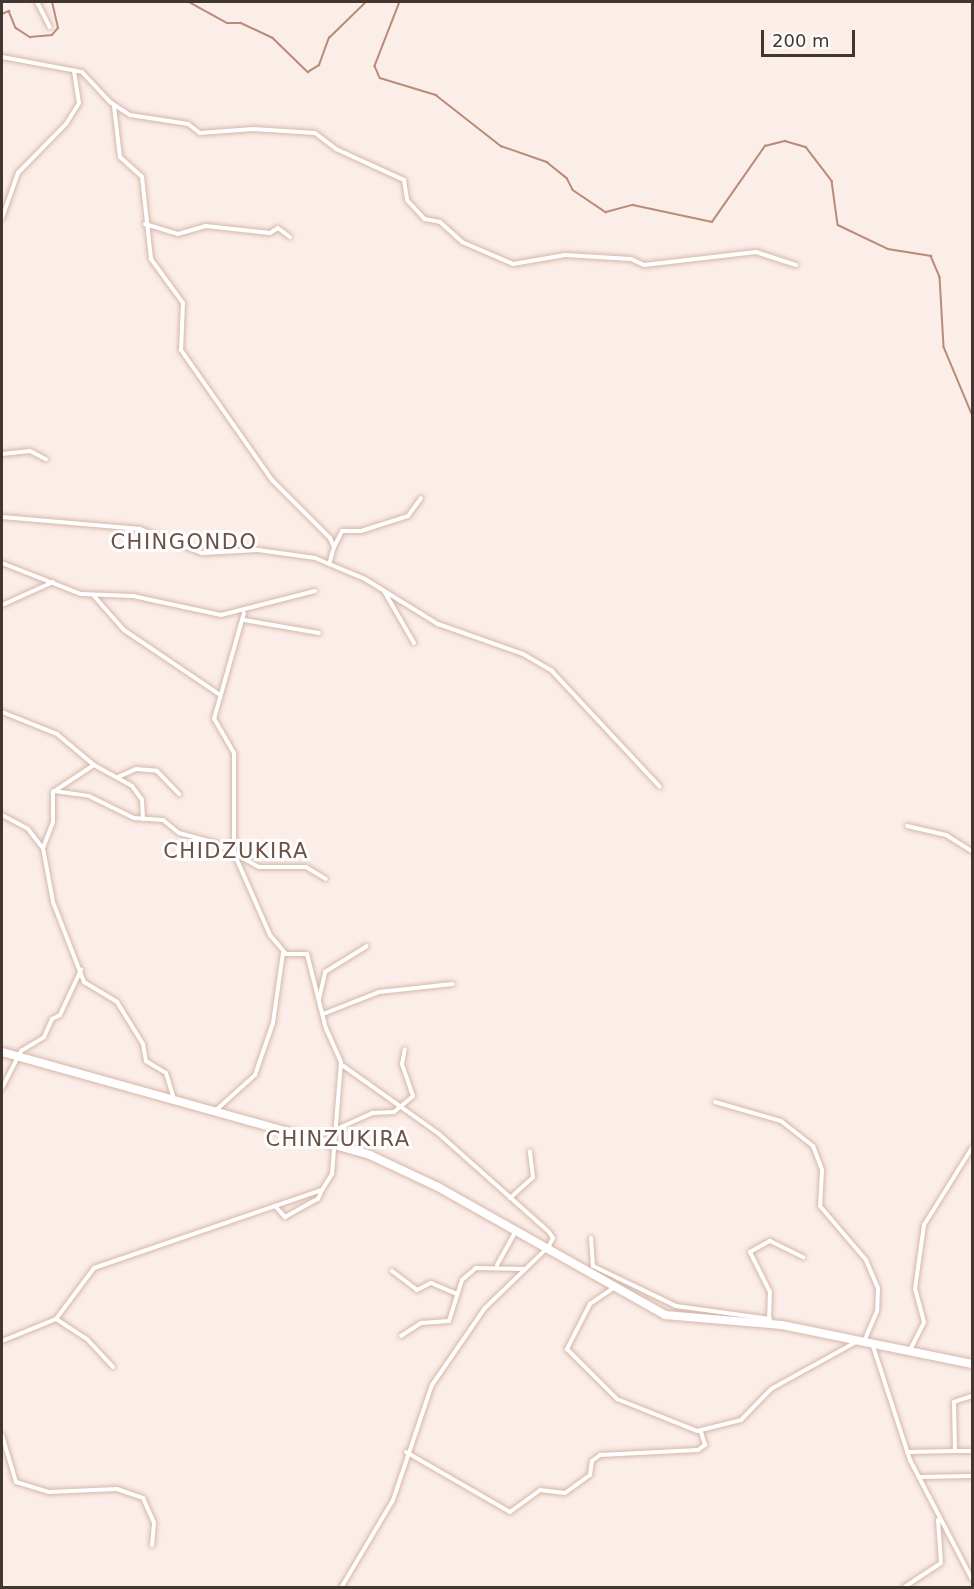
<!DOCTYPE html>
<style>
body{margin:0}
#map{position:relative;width:974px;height:1589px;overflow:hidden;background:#fbede8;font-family:"DejaVu Sans",sans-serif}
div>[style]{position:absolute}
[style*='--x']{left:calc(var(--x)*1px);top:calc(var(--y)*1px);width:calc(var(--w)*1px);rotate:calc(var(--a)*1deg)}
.stream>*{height:1.5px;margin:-0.75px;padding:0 0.75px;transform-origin:0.75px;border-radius:0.75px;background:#b98b78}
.roads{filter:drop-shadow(0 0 2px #d5b6aa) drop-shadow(0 0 2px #d5b6aa)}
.street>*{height:4px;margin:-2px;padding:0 2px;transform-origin:2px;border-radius:2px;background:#fff}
.highway>*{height:8px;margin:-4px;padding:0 4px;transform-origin:4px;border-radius:4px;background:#fff}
span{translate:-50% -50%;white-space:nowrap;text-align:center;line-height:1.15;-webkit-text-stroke:6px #fefefe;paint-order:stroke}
.quarter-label{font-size:21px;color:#6b5147;letter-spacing:1.5px}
.frame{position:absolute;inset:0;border:3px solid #423631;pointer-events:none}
.scale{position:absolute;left:761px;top:30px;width:94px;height:27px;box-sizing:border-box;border:3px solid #423631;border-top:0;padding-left:8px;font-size:18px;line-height:21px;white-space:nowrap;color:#423631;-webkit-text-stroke:4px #fefefe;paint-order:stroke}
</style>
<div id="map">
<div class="stream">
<i style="--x:189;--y:2;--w:43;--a:28.9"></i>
<i style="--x:227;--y:23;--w:14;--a:0"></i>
<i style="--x:241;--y:23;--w:35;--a:25"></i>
<i style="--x:273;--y:38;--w:49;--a:44.2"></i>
<i style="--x:308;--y:72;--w:13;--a:-32"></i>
<i style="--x:319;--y:65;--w:29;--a:-70"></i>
<i style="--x:329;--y:38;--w:52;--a:-44.2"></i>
<i style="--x:400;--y:2;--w:69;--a:111.3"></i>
<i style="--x:375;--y:66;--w:13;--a:67"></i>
<i style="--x:380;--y:78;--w:59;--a:16.9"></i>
<i style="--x:436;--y:95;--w:83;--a:38.1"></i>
<i style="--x:501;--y:146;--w:49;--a:19.2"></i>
<i style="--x:547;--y:162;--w:26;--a:39"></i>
<i style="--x:567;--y:178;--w:13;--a:63"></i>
<i style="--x:573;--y:190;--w:40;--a:34"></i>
<i style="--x:606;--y:212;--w:28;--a:-15"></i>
<i style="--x:633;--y:205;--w:81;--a:12.1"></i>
<i style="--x:712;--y:222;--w:93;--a:-55.1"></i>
<i style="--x:765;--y:146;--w:21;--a:-14"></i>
<i style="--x:785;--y:141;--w:22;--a:16"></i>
<i style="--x:806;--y:147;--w:43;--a:52.6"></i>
<i style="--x:832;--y:181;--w:44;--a:82.2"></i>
<i style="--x:838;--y:225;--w:55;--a:25.6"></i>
<i style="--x:888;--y:249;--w:44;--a:9.2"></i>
<i style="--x:931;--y:256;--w:23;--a:67"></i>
<i style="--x:940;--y:277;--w:70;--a:86.7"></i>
<i style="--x:944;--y:347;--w:73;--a:67.3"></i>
<i style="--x:2;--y:14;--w:8;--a:-23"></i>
<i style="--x:9;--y:11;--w:18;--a:68"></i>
<i style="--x:16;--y:28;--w:17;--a:33"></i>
<i style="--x:30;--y:37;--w:22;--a:-5"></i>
<i style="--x:52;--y:35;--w:9;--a:-49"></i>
<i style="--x:58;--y:28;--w:27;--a:-103"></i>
</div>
<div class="roads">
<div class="street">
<i style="--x:37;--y:2;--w:28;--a:63"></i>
<i style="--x:2;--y:57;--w:81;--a:10.6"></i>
<i style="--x:82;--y:72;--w:41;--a:47"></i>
<i style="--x:110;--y:102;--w:24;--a:33"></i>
<i style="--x:130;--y:115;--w:59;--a:8.8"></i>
<i style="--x:188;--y:124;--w:15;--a:37"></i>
<i style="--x:200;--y:133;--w:53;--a:-4.3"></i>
<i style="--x:253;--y:129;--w:62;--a:3.7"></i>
<i style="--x:315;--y:133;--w:26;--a:37"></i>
<i style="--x:336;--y:149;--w:75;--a:24.5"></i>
<i style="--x:404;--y:180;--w:20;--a:81"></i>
<i style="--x:407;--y:200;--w:26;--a:47"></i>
<i style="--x:425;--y:219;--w:15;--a:11"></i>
<i style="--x:440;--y:222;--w:30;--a:42"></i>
<i style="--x:462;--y:242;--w:56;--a:23.3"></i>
<i style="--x:513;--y:264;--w:53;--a:-9.8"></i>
<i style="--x:565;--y:255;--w:66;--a:3.5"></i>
<i style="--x:631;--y:259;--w:14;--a:25"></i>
<i style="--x:644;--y:265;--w:113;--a:-6.6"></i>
<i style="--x:756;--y:252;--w:42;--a:18"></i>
<i style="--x:114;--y:106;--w:51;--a:83.3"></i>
<i style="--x:120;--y:157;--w:30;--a:42"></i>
<i style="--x:142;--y:177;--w:82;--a:83.7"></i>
<i style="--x:151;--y:259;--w:54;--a:54"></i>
<i style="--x:183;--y:303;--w:47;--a:92.4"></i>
<i style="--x:181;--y:350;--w:159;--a:55"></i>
<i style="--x:272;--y:480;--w:82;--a:45"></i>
<i style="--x:330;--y:538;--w:10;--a:66"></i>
<i style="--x:334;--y:547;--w:18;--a:106"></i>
<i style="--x:2;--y:218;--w:48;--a:-70.4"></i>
<i style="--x:18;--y:173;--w:69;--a:-45.6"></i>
<i style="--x:66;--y:124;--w:25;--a:-58"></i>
<i style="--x:79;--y:103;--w:33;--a:-99"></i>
<i style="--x:145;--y:224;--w:34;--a:17"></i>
<i style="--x:178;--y:234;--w:29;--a:-16"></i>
<i style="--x:206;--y:226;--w:64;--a:6.2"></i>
<i style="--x:270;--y:233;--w:9;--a:-32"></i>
<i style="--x:278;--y:228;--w:15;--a:37"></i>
<i style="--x:2;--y:454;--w:28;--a:-6"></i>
<i style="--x:30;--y:451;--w:18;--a:27"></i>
<i style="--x:2;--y:517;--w:139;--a:5"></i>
<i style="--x:140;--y:529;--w:66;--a:21.2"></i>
<i style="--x:202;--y:553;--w:56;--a:-3.1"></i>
<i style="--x:258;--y:550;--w:58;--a:8"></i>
<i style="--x:315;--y:558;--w:54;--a:22.8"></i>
<i style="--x:365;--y:579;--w:86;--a:31.7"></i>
<i style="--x:438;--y:624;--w:90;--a:19.4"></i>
<i style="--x:523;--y:654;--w:34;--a:30"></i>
<i style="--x:552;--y:671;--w:158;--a:47"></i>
<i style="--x:334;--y:547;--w:18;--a:-63"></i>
<i style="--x:342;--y:531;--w:19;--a:0"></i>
<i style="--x:361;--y:531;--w:49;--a:-17.7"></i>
<i style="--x:408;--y:516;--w:22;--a:-54"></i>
<i style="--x:2;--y:563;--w:85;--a:21.4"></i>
<i style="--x:81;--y:594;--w:52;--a:2.2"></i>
<i style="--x:133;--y:596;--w:90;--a:12.2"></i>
<i style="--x:221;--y:615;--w:97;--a:-14.3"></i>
<i style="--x:384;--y:591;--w:60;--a:60"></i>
<i style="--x:94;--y:596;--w:45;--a:48.6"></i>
<i style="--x:124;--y:630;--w:115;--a:34"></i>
<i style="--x:2;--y:605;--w:56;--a:-24.3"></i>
<i style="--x:244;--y:620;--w:76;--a:9.8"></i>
<i style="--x:2;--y:712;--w:59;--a:21.8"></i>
<i style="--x:57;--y:734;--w:48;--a:40"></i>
<i style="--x:118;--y:777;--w:20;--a:-24"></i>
<i style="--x:136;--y:769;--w:21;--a:5"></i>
<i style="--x:157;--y:771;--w:32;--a:46"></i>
<i style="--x:54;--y:791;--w:35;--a:8"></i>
<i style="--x:89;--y:796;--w:50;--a:26.1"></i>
<i style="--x:134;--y:818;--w:29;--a:4"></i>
<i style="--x:163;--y:820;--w:21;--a:39"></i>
<i style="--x:179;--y:833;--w:38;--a:15"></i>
<i style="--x:216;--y:843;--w:49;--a:29.2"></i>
<i style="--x:259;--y:867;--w:47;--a:0"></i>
<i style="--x:306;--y:867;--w:23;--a:31"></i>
<i style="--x:2;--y:815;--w:30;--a:28"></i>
<i style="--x:28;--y:829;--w:24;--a:52"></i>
<i style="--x:43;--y:848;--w:55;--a:79.5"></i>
<i style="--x:53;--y:902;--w:86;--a:68.8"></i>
<i style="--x:84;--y:982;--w:39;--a:31"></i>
<i style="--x:117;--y:1002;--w:49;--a:58.2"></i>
<i style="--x:143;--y:1044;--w:17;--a:80"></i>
<i style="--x:146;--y:1061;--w:23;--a:31"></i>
<i style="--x:166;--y:1073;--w:27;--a:73"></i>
<i style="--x:907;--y:826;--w:40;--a:13"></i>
<i style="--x:946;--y:835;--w:31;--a:32"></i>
<i style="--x:43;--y:848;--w:28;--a:-69"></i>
<i style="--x:53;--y:822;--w:30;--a:-90"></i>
<i style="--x:53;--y:792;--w:49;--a:-33.4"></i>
<i style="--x:94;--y:765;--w:43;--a:28.9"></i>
<i style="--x:132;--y:786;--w:17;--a:54"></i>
<i style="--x:142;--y:800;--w:19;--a:87"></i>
<i style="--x:319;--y:999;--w:28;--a:-77"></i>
<i style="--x:325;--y:972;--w:49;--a:-31.8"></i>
<i style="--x:323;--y:1014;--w:60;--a:-21.4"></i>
<i style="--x:379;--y:992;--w:74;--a:-6.2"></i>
<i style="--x:342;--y:1065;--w:119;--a:35.4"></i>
<i style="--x:439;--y:1134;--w:147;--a:41.7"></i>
<i style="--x:549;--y:1232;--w:7;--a:56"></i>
<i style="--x:553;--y:1238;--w:13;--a:117"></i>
<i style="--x:2;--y:1088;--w:42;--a:-62.8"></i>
<i style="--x:21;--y:1051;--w:27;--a:-31"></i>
<i style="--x:44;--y:1037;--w:20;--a:-66"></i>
<i style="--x:52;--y:1019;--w:9;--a:-27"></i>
<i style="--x:60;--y:1015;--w:50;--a:-65"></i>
<i style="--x:715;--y:1102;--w:69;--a:16.1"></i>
<i style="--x:781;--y:1121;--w:41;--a:38"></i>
<i style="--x:813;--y:1146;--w:26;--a:69"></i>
<i style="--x:822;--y:1170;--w:36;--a:93"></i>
<i style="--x:820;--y:1206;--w:71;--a:49.6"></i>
<i style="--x:866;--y:1260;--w:30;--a:67"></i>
<i style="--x:878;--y:1288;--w:23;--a:92"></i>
<i style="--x:877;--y:1311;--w:33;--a:113"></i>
<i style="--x:215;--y:1111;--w:54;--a:-42"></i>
<i style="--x:255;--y:1075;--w:55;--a:-70.9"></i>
<i style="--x:273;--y:1023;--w:71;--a:-81.9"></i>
<i style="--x:339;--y:1128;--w:37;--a:-24"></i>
<i style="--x:373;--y:1113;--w:21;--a:-3"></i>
<i style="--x:394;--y:1112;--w:25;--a:-40"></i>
<i style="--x:413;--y:1096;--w:34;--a:-109"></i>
<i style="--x:402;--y:1064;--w:15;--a:-79"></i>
<i style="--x:510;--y:1198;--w:31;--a:-42"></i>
<i style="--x:533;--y:1177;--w:26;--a:-97"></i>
<i style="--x:275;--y:1206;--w:15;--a:48"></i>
<i style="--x:285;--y:1217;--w:38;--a:-29"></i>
<i style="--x:318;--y:1199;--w:10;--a:-66"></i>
<i style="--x:591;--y:1238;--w:28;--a:86"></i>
<i style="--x:497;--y:1265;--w:38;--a:-61"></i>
<i style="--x:593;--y:1266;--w:92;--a:25.7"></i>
<i style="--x:676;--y:1306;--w:95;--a:7.9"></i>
<i style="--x:392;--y:1271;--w:31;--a:37"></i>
<i style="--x:417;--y:1290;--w:16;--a:-27"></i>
<i style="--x:431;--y:1283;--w:28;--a:23"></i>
<i style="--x:612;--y:1289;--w:27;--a:146"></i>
<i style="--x:590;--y:1304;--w:51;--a:117.1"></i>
<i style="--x:567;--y:1349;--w:71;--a:45"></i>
<i style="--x:617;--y:1399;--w:86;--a:21.8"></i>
<i style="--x:697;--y:1431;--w:45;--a:-14"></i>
<i style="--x:741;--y:1420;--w:43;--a:-45.9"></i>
<i style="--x:771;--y:1389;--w:97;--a:-28.9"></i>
<i style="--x:56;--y:1319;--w:37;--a:33"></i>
<i style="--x:87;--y:1339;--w:38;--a:47"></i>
<i style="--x:769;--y:1320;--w:28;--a:-88"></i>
<i style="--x:770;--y:1292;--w:45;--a:-116.6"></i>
<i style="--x:750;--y:1252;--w:23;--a:-29"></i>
<i style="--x:770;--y:1241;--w:37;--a:26"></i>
<i style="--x:401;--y:1336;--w:24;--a:-33"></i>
<i style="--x:421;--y:1323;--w:28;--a:-4"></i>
<i style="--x:449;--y:1321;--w:43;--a:-72.4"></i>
<i style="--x:462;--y:1280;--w:18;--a:-41"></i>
<i style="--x:476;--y:1268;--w:48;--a:1.2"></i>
<i style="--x:2;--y:1341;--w:58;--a:-22.2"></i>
<i style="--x:56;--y:1319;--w:64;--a:-53.3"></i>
<i style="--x:94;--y:1268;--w:241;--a:-18.9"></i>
<i style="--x:322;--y:1190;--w:19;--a:-58"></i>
<i style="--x:332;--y:1174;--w:112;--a:-85.4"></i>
<i style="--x:341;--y:1062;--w:36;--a:-114"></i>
<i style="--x:326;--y:1029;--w:77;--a:-104.2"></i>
<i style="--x:307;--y:954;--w:21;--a:180"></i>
<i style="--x:286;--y:954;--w:25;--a:-130"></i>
<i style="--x:270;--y:935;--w:90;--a:-113.7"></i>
<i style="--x:234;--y:853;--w:100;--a:-90"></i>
<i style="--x:234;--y:753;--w:39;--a:-120"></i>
<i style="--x:214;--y:719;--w:110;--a:-74.2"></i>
<i style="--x:872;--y:1343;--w:123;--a:72"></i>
<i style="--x:910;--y:1460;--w:134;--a:62.5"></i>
<i style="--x:910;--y:1350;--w:31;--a:-63"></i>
<i style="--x:924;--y:1322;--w:34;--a:-105"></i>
<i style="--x:915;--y:1289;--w:65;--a:-82"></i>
<i style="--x:924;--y:1225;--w:91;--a:-58.1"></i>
<i style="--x:972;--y:1396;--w:19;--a:162"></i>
<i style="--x:954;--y:1402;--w:49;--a:88.8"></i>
<i style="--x:955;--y:1451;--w:17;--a:0"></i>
<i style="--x:2;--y:1435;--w:49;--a:73.4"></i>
<i style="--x:16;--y:1482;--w:34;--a:17"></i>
<i style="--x:49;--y:1492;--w:68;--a:-2.5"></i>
<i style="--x:117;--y:1489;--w:28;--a:19"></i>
<i style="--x:143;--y:1498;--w:27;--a:66"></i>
<i style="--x:154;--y:1523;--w:22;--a:95"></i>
<i style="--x:406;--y:1452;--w:120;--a:30"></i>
<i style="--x:510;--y:1512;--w:37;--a:-36"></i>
<i style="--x:540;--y:1490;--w:25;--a:7"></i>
<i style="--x:565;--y:1493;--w:31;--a:-36"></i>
<i style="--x:590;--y:1475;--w:14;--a:-82"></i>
<i style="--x:592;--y:1461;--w:10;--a:-37"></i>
<i style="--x:600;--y:1455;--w:98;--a:-2.9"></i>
<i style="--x:698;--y:1450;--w:9;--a:-36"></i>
<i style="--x:705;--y:1445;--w:14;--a:-107"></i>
<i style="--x:907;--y:1452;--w:48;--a:-1.2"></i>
<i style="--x:919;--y:1477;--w:53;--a:-1.1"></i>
<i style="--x:341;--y:1588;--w:102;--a:-59.4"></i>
<i style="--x:393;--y:1500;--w:121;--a:-71.3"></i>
<i style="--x:432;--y:1385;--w:93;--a:-55.5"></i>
<i style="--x:485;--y:1308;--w:83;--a:-44"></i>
<i style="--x:903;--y:1588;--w:45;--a:-33.3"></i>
<i style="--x:941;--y:1563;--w:43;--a:-94"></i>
</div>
<div class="highway">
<i style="--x:2;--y:1052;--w:382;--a:15.6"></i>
<i style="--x:370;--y:1155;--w:75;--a:25.2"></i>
<i style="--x:438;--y:1187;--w:261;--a:29.4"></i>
<i style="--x:665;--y:1315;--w:117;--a:4.9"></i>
<i style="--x:782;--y:1325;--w:194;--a:11.6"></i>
</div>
</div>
<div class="quarter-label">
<span style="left:184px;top:542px">CHINGONDO</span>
<span style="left:236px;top:851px">CHIDZUKIRA</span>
<span style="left:338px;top:1139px">CHINZUKIRA</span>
</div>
<div class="frame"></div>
<div class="scale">200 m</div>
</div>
